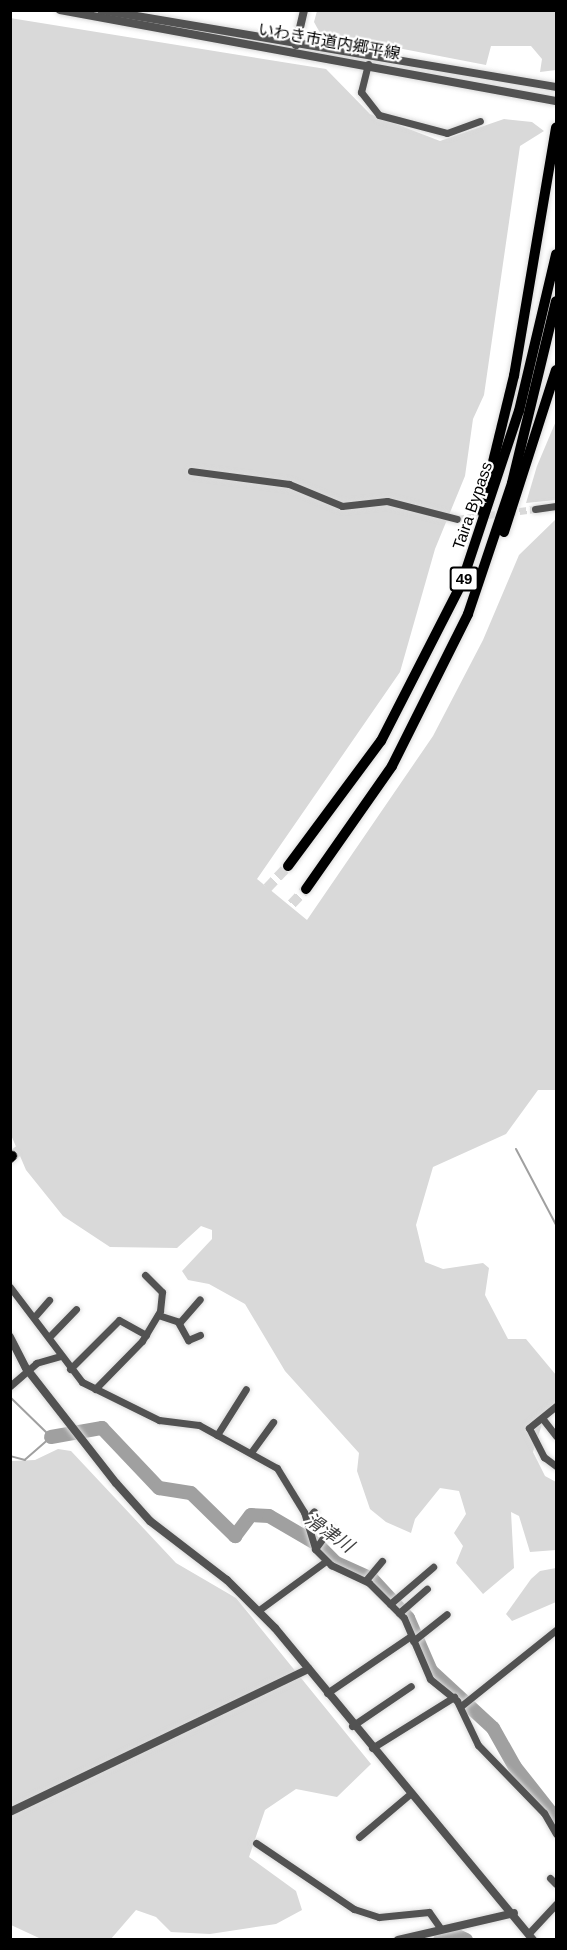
<!DOCTYPE html>
<meta charset="utf-8">
<style>
body{margin:0}
#map{position:relative;width:567px;height:1950px;overflow:hidden;background:#fff;font-family:Helvetica,"Noto Sans JP",sans-serif}
div>[style]{position:absolute}
[style*='--x']{left:calc(var(--x)*1px);top:calc(var(--y)*1px);width:calc(var(--w)*1px);rotate:calc(var(--a)*1deg)}
.green>*{inset:0;background:#d9d9d9}
.stream>*{height:2px;margin:-1px;padding:0 1px;transform-origin:1px;border-radius:1px;background:#a0a0a0}
.river>*{height:14px;margin:-7px;padding:0 7px;transform-origin:7px;border-radius:7px;background:#a0a0a0}
.minor-tunnel>*{height:7px;margin-top:-3.5px;transform-origin:0;background:repeating-linear-gradient(90deg,#d9d9d9 0 7px,transparent 0 10.5px)}
.trunk-tunnel>*{height:10px;margin-top:-5px;transform-origin:0;background:repeating-linear-gradient(90deg,#d9d9d9 0 10px,transparent 0 15px)}
.roads{filter:drop-shadow(0 0 2px #dbdbdb) drop-shadow(0 0 2px #dbdbdb)}
.minor>*{height:7px;margin:-3.5px;padding:0 3.5px;transform-origin:3.5px;border-radius:3.5px;background:#525252}
.tertiary>*{height:8px;margin:-4px;padding:0 4px;transform-origin:4px;border-radius:4px;background:#525252}
.trunk>*{height:10px;margin:-5px;padding:0 5px;transform-origin:5px;border-radius:5px;background:#000}
span{translate:-50% -50%;white-space:nowrap;text-align:center;line-height:1.15;-webkit-text-stroke:4.5px #fff;paint-order:stroke}
.shield-label span{padding:2px 4px;background:#fff;border:2px solid;border-radius:4px;-webkit-text-stroke-width:0}
.shield-label{font-size:15px;color:#000;font-weight:700}
.street-label{font-size:16px;color:#000}
.water-label{font-size:18px;color:#414141;font-style:italic}
.frame{position:absolute;inset:0;border:12px solid #000;pointer-events:none}
</style>
<div id="map">
<div class="green">
<i style="clip-path:polygon(317px 11px,556px 11px,556px 70px,540px 72px,542px 59px,531px 46px,491px 46px,486px 65px,320px 33px,314px 22px)"></i>
<i style="clip-path:polygon(10px 18px,326px 69px,370px 114px,440px 141px,504px 119px,532px 122px,544px 131px,520px 146px,484px 395px,473px 419px,465px 476px,435px 549px,400px 672px,257px 879px,307px 920px,433px 736px,483px 640px,519px 555px,556px 519px,556px 1090px,538px 1090px,506px 1134px,433px 1167px,416px 1225px,425px 1262px,443px 1269px,483px 1263px,489px 1268px,485px 1295px,508px 1339px,526px 1339px,556px 1375px,556px 1408px,543px 1421px,533px 1452px,545px 1476px,556px 1482px,556px 1550px,530px 1552px,519px 1516px,511px 1512px,514px 1568px,483px 1594px,456px 1563px,463px 1546px,454px 1533px,466px 1514px,459px 1491px,440px 1488px,415px 1519px,411px 1533px,386px 1522px,370px 1509px,357px 1471px,359px 1453px,285px 1371px,245px 1304px,209px 1284px,188px 1280px,182px 1271px,212px 1239px,212px 1230px,201px 1226px,177px 1248px,110px 1247px,63px 1216px,26px 1170px,11px 1135px)"></i>
<i style="clip-path:polygon(556px 421px,556px 500px,526px 503px,537px 466px)"></i>
<i style="clip-path:polygon(58px 1449px,71px 1451px,176px 1563px,236px 1598px,371px 1764px,337px 1797px,296px 1789px,265px 1810px,249px 1857px,296px 1891px,302px 1910px,276px 1924px,210px 1934px,171px 1932px,156px 1917px,136px 1910px,110px 1940px,39px 1938px,11px 1925px,11px 1461px,35px 1460px)"></i>
<i style="clip-path:polygon(556px 1568px,556px 1602px,512px 1621px,506px 1614px,531px 1579px,540px 1571px)"></i>
</div>
<div class="stream">
<i style="--x:516;--y:1149;--w:86;--a:62.2"></i>
<i style="--x:10;--y:1397;--w:57;--a:44.3"></i>
<i style="--x:51;--y:1437;--w:35;--a:139"></i>
<i style="--x:25;--y:1460;--w:16;--a:-165"></i>
</div>
<div class="river">
<i style="--x:51;--y:1437;--w:52;--a:-10"></i>
<i style="--x:102;--y:1428;--w:83;--a:46.5"></i>
<i style="--x:159;--y:1488;--w:32;--a:9"></i>
<i style="--x:191;--y:1493;--w:62;--a:44.3"></i>
<i style="--x:235;--y:1536;--w:26;--a:-53"></i>
<i style="--x:251;--y:1515;--w:18;--a:3"></i>
<i style="--x:269;--y:1516;--w:56;--a:30.3"></i>
<i style="--x:317;--y:1544;--w:27;--a:45"></i>
<i style="--x:336;--y:1563;--w:39;--a:24"></i>
<i style="--x:372;--y:1579;--w:53;--a:47.3"></i>
<i style="--x:408;--y:1618;--w:58;--a:66.5"></i>
<i style="--x:431;--y:1671;--w:84;--a:42.6"></i>
<i style="--x:493;--y:1728;--w:45;--a:60.6"></i>
<i style="--x:515;--y:1767;--w:66;--a:51.7"></i>
<i style="--x:440;--y:1940;--w:16;--a:-18"></i>
<i style="--x:455;--y:1935;--w:12;--a:24"></i>
</div>
<div class="minor-tunnel">
<i style="--x:457;--y:519;--w:79;--a:-7.3"></i>
</div>
<div class="trunk-tunnel">
<i style="--x:10;--y:1117;--w:225;--a:-39.1"></i>
<i style="--x:185;--y:975;--w:150;--a:-46.6"></i>
<i style="--x:12;--y:1156;--w:228;--a:-38.9"></i>
<i style="--x:189;--y:1013;--w:170;--a:-46.7"></i>
</div>
<div class="roads">
<div class="minor">
<i style="--x:368;--y:64;--w:29;--a:104"></i>
<i style="--x:361;--y:92;--w:29;--a:52"></i>
<i style="--x:379;--y:115;--w:70;--a:14.8"></i>
<i style="--x:447;--y:133;--w:35;--a:-20"></i>
<i style="--x:191;--y:471;--w:99;--a:7.6"></i>
<i style="--x:289;--y:484;--w:57;--a:22.5"></i>
<i style="--x:342;--y:506;--w:45;--a:-6.3"></i>
<i style="--x:387;--y:501;--w:72;--a:14.4"></i>
<i style="--x:535;--y:509;--w:21;--a:-8"></i>
<i style="--x:10;--y:1287;--w:119;--a:52.8"></i>
<i style="--x:82;--y:1382;--w:86;--a:26.3"></i>
<i style="--x:159;--y:1420;--w:40;--a:7.1"></i>
<i style="--x:199;--y:1425;--w:89;--a:28.9"></i>
<i style="--x:277;--y:1468;--w:52;--a:58.5"></i>
<i style="--x:304;--y:1512;--w:39;--a:73"></i>
<i style="--x:315;--y:1549;--w:23;--a:45"></i>
<i style="--x:331;--y:1565;--w:42;--a:25.3"></i>
<i style="--x:369;--y:1583;--w:49;--a:45"></i>
<i style="--x:404;--y:1618;--w:66;--a:66.9"></i>
<i style="--x:430;--y:1679;--w:35;--a:39"></i>
<i style="--x:457;--y:1701;--w:49;--a:64.5"></i>
<i style="--x:478;--y:1745;--w:95;--a:45.9"></i>
<i style="--x:544;--y:1813;--w:24;--a:60"></i>
<i style="--x:36;--y:1315;--w:20;--a:-49"></i>
<i style="--x:158;--y:1315;--w:23;--a:18"></i>
<i style="--x:180;--y:1322;--w:30;--a:-49"></i>
<i style="--x:178;--y:1322;--w:21;--a:61"></i>
<i style="--x:188;--y:1340;--w:13;--a:-23"></i>
<i style="--x:51;--y:1335;--w:36;--a:-46"></i>
<i style="--x:70;--y:1369;--w:69;--a:-45"></i>
<i style="--x:119;--y:1320;--w:31;--a:29"></i>
<i style="--x:10;--y:1386;--w:35;--a:-41"></i>
<i style="--x:36;--y:1363;--w:25;--a:-16"></i>
<i style="--x:95;--y:1389;--w:67;--a:-45.6"></i>
<i style="--x:142;--y:1341;--w:35;--a:-59"></i>
<i style="--x:160;--y:1311;--w:19;--a:-84"></i>
<i style="--x:162;--y:1292;--w:24;--a:-135"></i>
<i style="--x:556;--y:1406;--w:35;--a:141"></i>
<i style="--x:529;--y:1428;--w:33;--a:63"></i>
<i style="--x:544;--y:1457;--w:15;--a:37"></i>
<i style="--x:542;--y:1418;--w:23;--a:52"></i>
<i style="--x:217;--y:1435;--w:54;--a:-57.8"></i>
<i style="--x:252;--y:1451;--w:36;--a:-54"></i>
<i style="--x:307;--y:1520;--w:11;--a:-52"></i>
<i style="--x:315;--y:1549;--w:26;--a:-54"></i>
<i style="--x:366;--y:1580;--w:25;--a:-50"></i>
<i style="--x:390;--y:1604;--w:57;--a:-40.7"></i>
<i style="--x:259;--y:1610;--w:83;--a:-36.2"></i>
<i style="--x:399;--y:1613;--w:37;--a:-41"></i>
<i style="--x:413;--y:1641;--w:43;--a:-38.5"></i>
<i style="--x:327;--y:1693;--w:102;--a:-34.2"></i>
<i style="--x:461;--y:1706;--w:122;--a:-38.7"></i>
<i style="--x:352;--y:1726;--w:71;--a:-34.1"></i>
<i style="--x:372;--y:1748;--w:97;--a:-31.9"></i>
<i style="--x:359;--y:1837;--w:68;--a:-40.2"></i>
<i style="--x:256;--y:1843;--w:118;--a:34"></i>
<i style="--x:354;--y:1909;--w:26;--a:18"></i>
<i style="--x:379;--y:1917;--w:50;--a:-5.7"></i>
<i style="--x:429;--y:1912;--w:19;--a:55"></i>
<i style="--x:550;--y:1878;--w:8;--a:45"></i>
<i style="--x:529;--y:1933;--w:40;--a:-47"></i>
</div>
<div class="tertiary">
<i style="--x:60;--y:10;--w:504;--a:10.4"></i>
<i style="--x:101;--y:10;--w:461;--a:9.6"></i>
<i style="--x:296;--y:45;--w:36;--a:-77"></i>
<i style="--x:10;--y:1337;--w:35;--a:63"></i>
<i style="--x:26;--y:1368;--w:146;--a:52"></i>
<i style="--x:116;--y:1483;--w:51;--a:48.2"></i>
<i style="--x:150;--y:1521;--w:97;--a:37.5"></i>
<i style="--x:227;--y:1580;--w:68;--a:45"></i>
<i style="--x:275;--y:1628;--w:405;--a:50.4"></i>
<i style="--x:10;--y:1812;--w:331;--a:-25.6"></i>
<i style="--x:398;--y:1940;--w:119;--a:-13.1"></i>
</div>
<div class="trunk">
<i style="--x:481;--y:511;--w:139;--a:-76.3"></i>
<i style="--x:514;--y:376;--w:252;--a:-80.4"></i>
<i style="--x:504;--y:532;--w:170;--a:-72.2"></i>
<i style="--x:288;--y:866;--w:156;--a:-53.4"></i>
<i style="--x:381;--y:741;--w:175;--a:-62.9"></i>
<i style="--x:461;--y:585;--w:183;--a:-71.6"></i>
<i style="--x:519;--y:411;--w:161;--a:-76.7"></i>
<i style="--x:306;--y:889;--w:150;--a:-55"></i>
<i style="--x:392;--y:766;--w:170;--a:-63.4"></i>
<i style="--x:468;--y:614;--w:138;--a:-71.4"></i>
<i style="--x:512;--y:483;--w:187;--a:-76.4"></i>
<i style="--x:10;--y:1158;--w:3;--a:-45"></i>
</div>
</div>
<div class="shield-label">
<span style="left:464px;top:579px">49</span>
</div>
<div class="street-label">
<span style="left:329px;top:42px;rotate:10deg">いわき市道内郷平線</span>
<span style="left:473px;top:506px;rotate:-71deg">Taira Bypass</span>
</div>
<div class="water-label">
<span style="left:329px;top:1533px;rotate:35deg">滑津川</span>
</div>
<div class="frame"></div>
</div>
